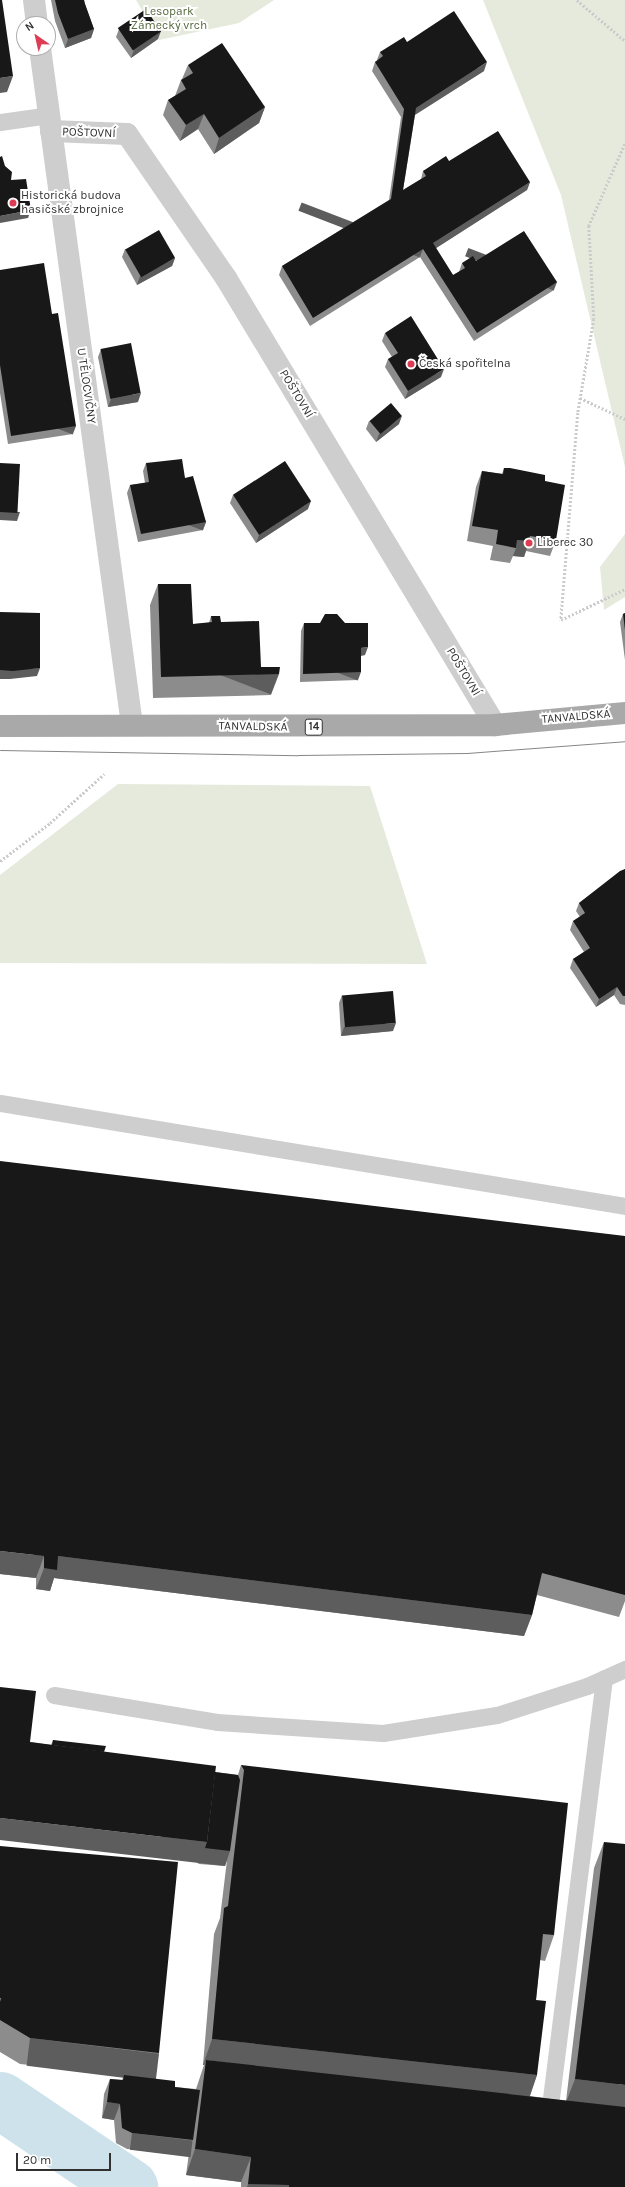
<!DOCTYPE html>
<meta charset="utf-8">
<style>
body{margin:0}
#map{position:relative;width:625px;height:2187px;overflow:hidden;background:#fff;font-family:Karla,sans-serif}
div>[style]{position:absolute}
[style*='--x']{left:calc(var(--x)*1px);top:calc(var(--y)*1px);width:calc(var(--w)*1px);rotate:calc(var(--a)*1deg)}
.green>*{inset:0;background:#e5eadd}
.river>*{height:57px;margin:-28.5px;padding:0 28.5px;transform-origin:28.5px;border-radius:28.5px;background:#cde2eb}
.path>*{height:2.5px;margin-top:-1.25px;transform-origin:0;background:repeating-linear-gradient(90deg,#cbcbcb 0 2px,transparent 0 4px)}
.lane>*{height:17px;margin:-8.5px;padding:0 8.5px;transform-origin:8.5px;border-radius:8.5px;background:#cecece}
.street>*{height:22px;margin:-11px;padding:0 11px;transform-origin:11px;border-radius:11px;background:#cecece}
.primary>*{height:22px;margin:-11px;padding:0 11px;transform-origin:11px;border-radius:11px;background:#a9a9a9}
.tram>*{height:1px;margin:-0.5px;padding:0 0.5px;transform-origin:0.5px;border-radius:0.5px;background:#868686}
.wall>*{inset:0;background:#8c8c8c}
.shaded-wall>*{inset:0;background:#5d5d5d;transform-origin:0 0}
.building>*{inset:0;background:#181818;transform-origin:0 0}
.dots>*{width:11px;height:11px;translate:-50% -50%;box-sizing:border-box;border:2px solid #fff;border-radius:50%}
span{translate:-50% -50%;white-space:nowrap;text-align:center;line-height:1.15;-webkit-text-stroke:4px #fff;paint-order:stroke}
.shield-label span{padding:1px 3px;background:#fff;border:1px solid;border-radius:3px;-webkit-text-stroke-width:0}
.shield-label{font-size:11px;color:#313131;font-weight:700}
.park-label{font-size:12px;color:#576b40}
.street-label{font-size:12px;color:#313131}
.poi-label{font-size:12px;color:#313131}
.left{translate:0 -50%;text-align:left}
.north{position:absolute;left:16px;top:16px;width:40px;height:40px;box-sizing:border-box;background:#fff;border:1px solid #adadad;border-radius:50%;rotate:326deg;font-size:11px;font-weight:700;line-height:16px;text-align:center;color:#313131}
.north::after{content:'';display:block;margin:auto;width:14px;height:18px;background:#dd3d54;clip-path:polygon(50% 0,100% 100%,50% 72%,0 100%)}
.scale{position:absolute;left:16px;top:2153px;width:95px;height:18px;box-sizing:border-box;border:2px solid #313131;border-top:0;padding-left:5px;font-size:12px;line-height:14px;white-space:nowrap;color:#313131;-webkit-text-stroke:3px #fff;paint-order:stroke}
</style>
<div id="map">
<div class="green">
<i style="clip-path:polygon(136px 0,274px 0,239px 23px,159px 40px)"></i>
<i style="clip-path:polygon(483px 0,625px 0,625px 467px,561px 195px)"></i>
<i style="clip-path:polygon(625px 534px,625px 597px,604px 610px,600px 567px)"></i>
<i style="clip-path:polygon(118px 784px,370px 786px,427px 964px,0 963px,0 875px)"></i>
</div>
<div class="river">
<i style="--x:0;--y:2100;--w:156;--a:34"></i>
</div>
<div class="path">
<i style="--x:577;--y:0;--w:63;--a:40.5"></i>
<i style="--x:625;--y:144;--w:90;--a:113.7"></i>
<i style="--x:589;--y:226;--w:93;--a:86.9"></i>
<i style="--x:594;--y:319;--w:95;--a:99.7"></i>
<i style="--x:578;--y:413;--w:208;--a:94.7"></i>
<i style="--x:561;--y:620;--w:71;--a:-25.8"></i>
<i style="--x:580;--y:398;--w:50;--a:25"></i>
<i style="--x:0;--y:861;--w:63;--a:-37.2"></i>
<i style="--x:50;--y:823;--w:73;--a:-42.2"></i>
</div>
<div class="lane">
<i style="--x:0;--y:122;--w:49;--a:-8.1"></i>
<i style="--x:0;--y:1103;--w:633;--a:9.36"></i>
<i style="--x:54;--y:1695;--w:165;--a:9.4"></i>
<i style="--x:217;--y:1722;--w:166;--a:3.8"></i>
<i style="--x:383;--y:1733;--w:115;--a:-9"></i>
<i style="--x:497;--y:1715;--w:95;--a:-17.9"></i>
<i style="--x:587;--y:1686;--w:42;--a:-24.1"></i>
<i style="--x:551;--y:2098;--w:423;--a:-82.8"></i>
</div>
<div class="street">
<i style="--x:34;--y:0;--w:24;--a:83"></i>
<i style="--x:40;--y:48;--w:683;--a:82.26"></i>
<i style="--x:51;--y:131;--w:76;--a:2.3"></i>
<i style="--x:127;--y:134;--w:175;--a:55.5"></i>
<i style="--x:226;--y:278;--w:522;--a:58.96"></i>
</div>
<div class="primary">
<i style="--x:0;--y:726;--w:495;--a:-0.1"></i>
<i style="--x:495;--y:725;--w:131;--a:-5.3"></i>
</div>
<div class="tram">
<i style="--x:0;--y:750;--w:298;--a:1"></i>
<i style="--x:298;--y:755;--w:169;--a:-0.7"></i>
<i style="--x:467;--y:753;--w:158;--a:-4.3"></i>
</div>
<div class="wall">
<i style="clip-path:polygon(51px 0,84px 0,85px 4px,94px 29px,91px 38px,65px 48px,55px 21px)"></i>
<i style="clip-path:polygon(119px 29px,158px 39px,131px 58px,116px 37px)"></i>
<i style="clip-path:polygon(407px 42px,484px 71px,415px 115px,403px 190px,421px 179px,423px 171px,449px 161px,530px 182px,527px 190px,436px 248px,453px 275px,459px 272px,462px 263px,476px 261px,554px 290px,474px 341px,420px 257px,310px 326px,279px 275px,282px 266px,389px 200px,401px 117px,372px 71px,375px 62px,378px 60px,377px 60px,380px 52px)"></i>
<i style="clip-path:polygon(188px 65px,265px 107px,259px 123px,214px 154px,198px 129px,180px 141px,163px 115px,168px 100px,175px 96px,181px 80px,182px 79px)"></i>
<i style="clip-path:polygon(125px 249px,175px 258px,172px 266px,137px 285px,122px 257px)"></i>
<i style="clip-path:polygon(0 270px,52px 314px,73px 434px,8px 444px,0 393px)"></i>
<i style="clip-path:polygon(385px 333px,441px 377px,405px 399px,385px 367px,388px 359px,392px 357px,382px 341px)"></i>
<i style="clip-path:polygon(101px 349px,138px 402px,108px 407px,98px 357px)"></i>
<i style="clip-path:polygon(369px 421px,399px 424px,376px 442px,366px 429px)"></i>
<i style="clip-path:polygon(146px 463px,185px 478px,206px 522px,203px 530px,138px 542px,127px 493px,130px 485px,145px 483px,143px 471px)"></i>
<i style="clip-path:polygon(504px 468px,545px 481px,556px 540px,550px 556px,526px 551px,524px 557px,513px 556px,510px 563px,490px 560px,493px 546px,467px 541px,476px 487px,482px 471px,502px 474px)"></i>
<i style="clip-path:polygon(233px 495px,308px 509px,256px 543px,230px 503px)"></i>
<i style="clip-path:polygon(158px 584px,193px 624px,209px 623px,211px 616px,221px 622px,261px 667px,271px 695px,153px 698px,150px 605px)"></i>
<i style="clip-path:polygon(625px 613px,625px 660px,620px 622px,623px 614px)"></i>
<i style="clip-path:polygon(304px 623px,365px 655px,361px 656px,358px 680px,300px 682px,301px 631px)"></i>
<i style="clip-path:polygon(625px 869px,625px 1005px,620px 1004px,614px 995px,596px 1007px,570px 968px,573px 959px,584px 952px,570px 930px,573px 921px,580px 917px,576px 911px,579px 903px)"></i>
<i style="clip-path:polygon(342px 995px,393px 1031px,341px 1036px,339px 1003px)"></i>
<i style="clip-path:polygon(625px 1236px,625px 1601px,619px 1617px,537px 1595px,532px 1615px,524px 1636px,54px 1578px,50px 1591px,36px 1589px,36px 1578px,0 1574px)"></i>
<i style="clip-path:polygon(53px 1740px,104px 1752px,215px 1772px,238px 1775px,241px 1765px,554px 1935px,545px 1961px,540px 1960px,536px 2000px,537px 2075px,530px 2096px,566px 2101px,594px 1868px,604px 1842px,625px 2187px,241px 2187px,241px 2182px,186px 2175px,189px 2153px,188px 2156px,127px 2149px,116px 2143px,114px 2120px,102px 2118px,104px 2094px,110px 2079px,122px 2080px,124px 2075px,20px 2064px,0 2052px,0 1846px,159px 2053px,150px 2078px,175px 2087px,196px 2089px,204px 2065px,203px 2065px,214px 1934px,220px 1918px,227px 1860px,225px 1866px,199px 1864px,30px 1742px,51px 1745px)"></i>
</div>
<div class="shaded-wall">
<i style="clip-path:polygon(94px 29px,91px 38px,65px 48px,68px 39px)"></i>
<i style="clip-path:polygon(161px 31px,158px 39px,131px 58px,134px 50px)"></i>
<i style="clip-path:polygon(487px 62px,484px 71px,413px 116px,416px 108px)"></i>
<i style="clip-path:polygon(13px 76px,7px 92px,0 93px,0 78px)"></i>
<i style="clip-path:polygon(265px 107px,259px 123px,214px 154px,219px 138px)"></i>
<i style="clip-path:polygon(204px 114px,198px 129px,180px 141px,186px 125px)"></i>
<i style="clip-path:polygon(530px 182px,527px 190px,430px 252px,433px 243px)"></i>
<i style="clip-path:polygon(31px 210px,28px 218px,0 223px,0 216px)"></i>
<i style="left:423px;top:249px;width:9px;height:130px;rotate:111deg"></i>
<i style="clip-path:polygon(175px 258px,172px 266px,137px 285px,140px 276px)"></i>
<i style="left:557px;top:282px;width:9px;height:95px;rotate:111deg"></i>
<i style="clip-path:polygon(444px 369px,441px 377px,405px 399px,408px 391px)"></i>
<i style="clip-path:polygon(141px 393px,138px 402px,108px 407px,111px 399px)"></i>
<i style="clip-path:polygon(402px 416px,399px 424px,376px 442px,379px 434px)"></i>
<i style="left:76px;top:426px;width:9px;height:66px;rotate:111deg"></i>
<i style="clip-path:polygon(311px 501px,308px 509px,256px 543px,259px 535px)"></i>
<i style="clip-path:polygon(0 512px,20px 512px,17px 521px,0 520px)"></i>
<i style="left:206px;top:522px;width:9px;height:66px;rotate:111deg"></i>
<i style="clip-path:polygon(517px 540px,529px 541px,524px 557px,513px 556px,516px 548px)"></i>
<i style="clip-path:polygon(368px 647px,365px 655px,358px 656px,361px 648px)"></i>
<i style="clip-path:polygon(40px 668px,37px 676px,10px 679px,0 679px,0 670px)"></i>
<i style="left:361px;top:672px;width:9px;height:58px;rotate:111deg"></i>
<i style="left:279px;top:674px;width:22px;height:118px;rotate:111deg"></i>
<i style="clip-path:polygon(617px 987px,614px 995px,596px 1007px,599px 999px)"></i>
<i style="clip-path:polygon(396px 1023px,393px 1031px,341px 1036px,344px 1027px)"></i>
<i style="clip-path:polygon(0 1551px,44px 1556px,36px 1578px,0 1574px)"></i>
<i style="clip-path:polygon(58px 1556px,532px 1615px,524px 1636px,54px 1578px,50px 1591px,36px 1589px,44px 1568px)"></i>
<i style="clip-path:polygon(0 1818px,207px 1842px,230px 1851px,225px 1866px,0 1840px)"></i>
<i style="left:30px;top:2038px;width:130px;height:28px;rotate:7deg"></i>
<i style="clip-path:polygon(212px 2039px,537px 2075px,528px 2101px,206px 2060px,204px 2065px,203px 2065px)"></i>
<i style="clip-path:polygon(575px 2079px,625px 2085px,625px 2112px,565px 2105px)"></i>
<i style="clip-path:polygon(107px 2102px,120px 2104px,114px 2120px,102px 2118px)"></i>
<i style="left:132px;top:2133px;width:61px;height:17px;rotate:7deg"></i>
<i style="clip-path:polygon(195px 2149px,251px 2157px,241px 2182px,186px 2175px)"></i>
<i style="clip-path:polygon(248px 2184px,289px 2185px,289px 2187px,247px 2187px)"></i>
</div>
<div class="building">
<i style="clip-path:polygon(0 0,2px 0,13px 76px,0 78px)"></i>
<i style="clip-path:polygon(55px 0,84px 0,85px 4px,94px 29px,68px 39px,58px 13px)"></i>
<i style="left:146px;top:9px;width:27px;height:34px;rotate:56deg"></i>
<i style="clip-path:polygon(454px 11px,487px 62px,416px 108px,403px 190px,426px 176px,423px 171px,446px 156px,449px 161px,498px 131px,530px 182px,433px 243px,453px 275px,465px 268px,462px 263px,473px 256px,476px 261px,524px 231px,557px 282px,477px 333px,423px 249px,313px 318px,282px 266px,391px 199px,404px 109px,375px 62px,383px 56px,380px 52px,404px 37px,407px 42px)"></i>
<i style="clip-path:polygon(222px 43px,265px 107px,219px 138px,204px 114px,186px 125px,168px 100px,186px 89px,181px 80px,193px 73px,188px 65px)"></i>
<i style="clip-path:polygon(2px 156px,5px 166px,12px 172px,11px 180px,26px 179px,31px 210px,0 216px,0 157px)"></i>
<i style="left:159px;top:230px;width:32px;height:39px;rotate:60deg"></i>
<i style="clip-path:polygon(44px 263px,52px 314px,58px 313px,76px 426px,11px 436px,0 365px,0 270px)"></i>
<i style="clip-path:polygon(411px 316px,444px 369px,408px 391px,388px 359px,398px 353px,385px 333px)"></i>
<i style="left:131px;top:343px;width:51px;height:31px;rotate:79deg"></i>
<i style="left:391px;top:403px;width:17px;height:28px;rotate:50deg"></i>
<i style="clip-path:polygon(182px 459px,185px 478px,193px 476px,206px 522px,141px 534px,130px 485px,149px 482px,146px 463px)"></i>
<i style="left:285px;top:461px;width:48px;height:62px;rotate:57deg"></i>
<i style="left:0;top:463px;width:20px;height:49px;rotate:3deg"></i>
<i style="clip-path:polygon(504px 468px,510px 468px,545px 475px,545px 481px,565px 485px,556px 540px,530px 536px,529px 541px,517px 540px,516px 548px,496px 544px,498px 530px,472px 526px,482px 471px,503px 474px)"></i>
<i style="clip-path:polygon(158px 584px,191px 584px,193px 624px,212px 622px,211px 616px,220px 616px,221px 622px,259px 621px,261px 667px,280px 667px,279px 674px,161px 677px)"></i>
<i style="clip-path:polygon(0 612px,40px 613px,40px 668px,13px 671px,0 670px)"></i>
<i style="clip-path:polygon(625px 613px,625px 630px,623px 614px)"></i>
<i style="clip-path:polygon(325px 614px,337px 614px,345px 623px,368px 623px,368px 647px,361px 648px,361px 672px,303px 674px,304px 623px,320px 623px)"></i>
<i style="clip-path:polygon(625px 869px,625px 996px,623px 996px,617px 987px,599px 999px,573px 959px,590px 948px,573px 921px,585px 913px,579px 903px,620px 871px)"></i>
<i style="left:393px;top:991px;width:32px;height:51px;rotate:85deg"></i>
<i style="clip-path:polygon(0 1161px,625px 1236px,625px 1595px,542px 1573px,532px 1615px,58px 1556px,57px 1570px,44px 1568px,44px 1556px,0 1551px)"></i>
<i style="clip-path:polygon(0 1687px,36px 1691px,30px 1742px,216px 1766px,207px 1842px,0 1818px)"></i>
<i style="clip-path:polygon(53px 1740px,106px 1746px,104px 1752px,52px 1745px)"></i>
<i style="clip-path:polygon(241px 1765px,568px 1803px,554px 1935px,543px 1934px,536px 2000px,546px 2001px,537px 2075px,212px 2039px,224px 1908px,228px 1906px,244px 1770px)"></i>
<i style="clip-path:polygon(215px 1772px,238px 1775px,240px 1780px,230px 1851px,205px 1848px,207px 1842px)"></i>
<i style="clip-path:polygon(604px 1842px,625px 1844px,625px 2085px,575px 2079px)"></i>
<i style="clip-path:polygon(0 1846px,178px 1862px,159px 2053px,30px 2038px,0 2020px,0 2002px,1px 1998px,0 1998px)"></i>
<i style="clip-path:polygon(206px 2060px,625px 2107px,625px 2187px,289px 2187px,289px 2185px,248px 2184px,251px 2157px,195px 2149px)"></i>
<i style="clip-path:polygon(124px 2075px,175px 2081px,175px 2087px,200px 2090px,193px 2140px,132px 2133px,122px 2128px,120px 2104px,107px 2102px,110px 2079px,123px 2080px)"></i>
</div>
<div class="dots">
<i style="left:13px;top:203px;background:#dd3d54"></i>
<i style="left:411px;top:364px;background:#dd3d54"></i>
<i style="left:529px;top:543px;background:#dd3d54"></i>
</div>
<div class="shield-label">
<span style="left:314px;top:727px">14</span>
</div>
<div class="park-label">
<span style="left:169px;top:19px">Lesopark<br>Zámecký vrch</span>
</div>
<div class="street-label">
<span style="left:89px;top:133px;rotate:2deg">POŠTOVNÍ</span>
<span style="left:86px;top:386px;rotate:82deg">U TĚLOCVIČNY</span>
<span style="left:296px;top:394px;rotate:59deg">POŠTOVNÍ</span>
<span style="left:463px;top:672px;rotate:59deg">POŠTOVNÍ</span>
<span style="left:576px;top:717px;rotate:-5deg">TANVALDSKÁ</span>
<span style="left:253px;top:727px;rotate:1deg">TANVALDSKÁ</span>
</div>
<div class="poi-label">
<span class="left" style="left:21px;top:203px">Historická budova<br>hasičské zbrojnice</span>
<span class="left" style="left:419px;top:364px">Česká spořitelna</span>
<span class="left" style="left:537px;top:543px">Liberec 30</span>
</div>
<div class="north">N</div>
<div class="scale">20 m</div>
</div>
